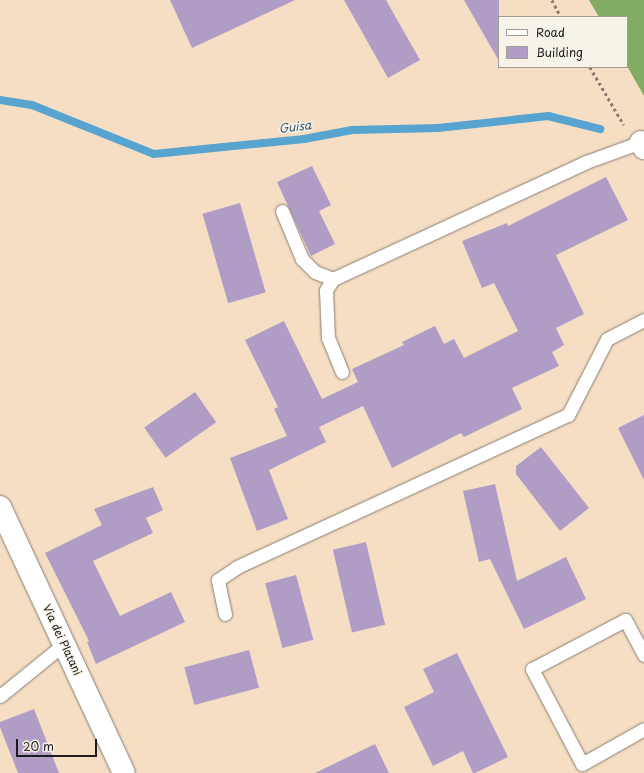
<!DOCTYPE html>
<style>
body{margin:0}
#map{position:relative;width:644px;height:773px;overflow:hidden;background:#f5dec4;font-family:"Playpen Sans",sans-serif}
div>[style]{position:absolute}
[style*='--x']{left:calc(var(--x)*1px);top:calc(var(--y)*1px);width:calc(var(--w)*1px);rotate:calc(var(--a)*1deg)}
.forest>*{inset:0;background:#82ac63}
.stream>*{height:8px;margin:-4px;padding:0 4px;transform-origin:4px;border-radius:4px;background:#56a4cf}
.building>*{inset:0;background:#af9dc6;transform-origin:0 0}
.path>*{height:2.5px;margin-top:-1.25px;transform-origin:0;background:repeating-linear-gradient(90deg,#887d70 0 3px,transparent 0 6px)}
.roads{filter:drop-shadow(0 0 1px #887d70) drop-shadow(0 0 1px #887d70)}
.service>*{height:13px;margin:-6.5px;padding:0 6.5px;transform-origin:6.5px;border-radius:6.5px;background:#fff}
.minor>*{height:22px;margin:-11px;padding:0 11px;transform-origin:11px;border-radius:11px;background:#fff}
span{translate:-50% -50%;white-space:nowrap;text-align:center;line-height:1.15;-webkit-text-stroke:3px #f7f3e8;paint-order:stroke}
.street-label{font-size:11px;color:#1c1c1c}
.water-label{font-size:12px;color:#36596d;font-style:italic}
.legend{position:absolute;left:498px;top:16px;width:130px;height:52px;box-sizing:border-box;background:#f7f3e8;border:1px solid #9f9d96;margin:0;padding:5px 7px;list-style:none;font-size:12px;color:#1c1c1c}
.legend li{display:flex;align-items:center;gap:8px;height:20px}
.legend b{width:20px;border:1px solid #9f9d96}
.scale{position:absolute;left:16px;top:739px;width:81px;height:18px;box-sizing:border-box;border:2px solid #1c1c1c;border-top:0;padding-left:5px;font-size:12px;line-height:14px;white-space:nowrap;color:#1c1c1c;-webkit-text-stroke:3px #f7f3e8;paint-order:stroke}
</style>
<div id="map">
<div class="forest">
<i style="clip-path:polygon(589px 0,644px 0,644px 96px,627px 66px,627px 17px,599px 17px)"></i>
</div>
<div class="stream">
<i style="--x:0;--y:100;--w:32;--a:9"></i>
<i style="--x:32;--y:105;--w:131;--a:21.9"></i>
<i style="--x:154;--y:154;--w:151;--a:-5.7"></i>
<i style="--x:304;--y:139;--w:49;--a:-10.6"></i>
<i style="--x:352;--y:130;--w:86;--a:-1.3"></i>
<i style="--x:438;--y:128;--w:111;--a:-6.2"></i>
<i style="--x:548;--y:116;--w:54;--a:14"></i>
</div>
<div class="building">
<i style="clip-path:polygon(170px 0,295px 0,192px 48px)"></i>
<i style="clip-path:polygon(344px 0,386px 0,420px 60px,388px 78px)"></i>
<i style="clip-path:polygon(464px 0,499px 0,499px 61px)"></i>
<i style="clip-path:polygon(312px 166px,331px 205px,319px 211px,335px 244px,311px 256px,277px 182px)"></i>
<i style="clip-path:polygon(606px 177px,628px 220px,556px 255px,584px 314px,556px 328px,564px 345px,552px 352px,559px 366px,512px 388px,522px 409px,464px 437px,461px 433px,392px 468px,363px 406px,319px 427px,326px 442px,269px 470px,288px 519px,257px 531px,230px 458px,287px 436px,274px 409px,278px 407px,245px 340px,284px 321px,322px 399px,358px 382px,352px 369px,404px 345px,402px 342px,435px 326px,444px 344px,454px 339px,464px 358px,518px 331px,494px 283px,482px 288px,462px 241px,507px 223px,508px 226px)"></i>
<i style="left:240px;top:203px;width:93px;height:39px;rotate:74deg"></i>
<i style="left:195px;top:392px;width:37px;height:62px;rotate:55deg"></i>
<i style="clip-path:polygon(644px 415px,644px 480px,618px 428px)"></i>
<i style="clip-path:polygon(541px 447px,589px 508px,560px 531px,516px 474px,516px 466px)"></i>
<i style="clip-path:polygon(495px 484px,517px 581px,566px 557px,586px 599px,524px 629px,490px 559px,479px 562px,463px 491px)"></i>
<i style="clip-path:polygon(153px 487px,163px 510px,146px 518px,153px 533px,93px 561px,120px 616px,171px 592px,185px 622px,96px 664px,87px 642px,89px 641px,45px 553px,102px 525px,94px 509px)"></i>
<i style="left:366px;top:542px;width:85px;height:34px;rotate:77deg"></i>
<i style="left:296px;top:575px;width:67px;height:32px;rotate:75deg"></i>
<i style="left:249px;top:650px;width:39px;height:67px;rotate:75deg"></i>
<i style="clip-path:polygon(457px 653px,508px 757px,475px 773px,473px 773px,463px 751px,433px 766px,404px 707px,434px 692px,423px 669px)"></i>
<i style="clip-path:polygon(34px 709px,59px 773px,18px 773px,0 727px,0 722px)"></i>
<i style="clip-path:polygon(375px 744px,389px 773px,315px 773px)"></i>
</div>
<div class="path">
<i style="--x:552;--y:0;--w:19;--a:62"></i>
<i style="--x:590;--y:67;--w:67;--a:59.6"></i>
</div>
<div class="roads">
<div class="service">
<i style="--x:282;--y:211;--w:52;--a:67.4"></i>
<i style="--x:302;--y:259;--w:18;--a:45"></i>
<i style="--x:315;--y:272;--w:19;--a:21"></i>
<i style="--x:342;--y:372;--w:37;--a:-112"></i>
<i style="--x:328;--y:338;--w:48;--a:-92.4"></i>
<i style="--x:326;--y:290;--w:13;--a:-58"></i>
<i style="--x:333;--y:279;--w:279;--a:-24.8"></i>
<i style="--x:586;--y:162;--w:59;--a:-20"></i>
<i style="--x:225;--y:614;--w:35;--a:-102"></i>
<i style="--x:218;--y:580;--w:23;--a:-34"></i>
<i style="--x:237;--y:567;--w:364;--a:-24.7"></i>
<i style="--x:568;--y:415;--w:85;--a:-62.8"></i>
<i style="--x:607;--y:339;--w:42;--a:-27.2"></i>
<i style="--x:644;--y:655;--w:40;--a:-118"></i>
<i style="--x:625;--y:620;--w:105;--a:152.2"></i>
<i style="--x:532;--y:669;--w:107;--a:62.2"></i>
<i style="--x:582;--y:764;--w:71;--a:-29.4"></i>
<i style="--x:0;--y:696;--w:82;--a:-39.1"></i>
</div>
<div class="minor">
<i style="--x:641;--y:142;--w:7;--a:63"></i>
<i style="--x:0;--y:507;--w:293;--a:65"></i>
</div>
</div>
<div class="street-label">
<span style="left:62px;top:640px;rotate:65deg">Via dei Platani</span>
</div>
<div class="water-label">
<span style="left:295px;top:127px;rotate:-7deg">Guisa</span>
</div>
<ul class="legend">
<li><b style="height:5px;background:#fff"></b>Road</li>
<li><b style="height:11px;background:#af9dc6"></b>Building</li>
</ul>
<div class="scale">20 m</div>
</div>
